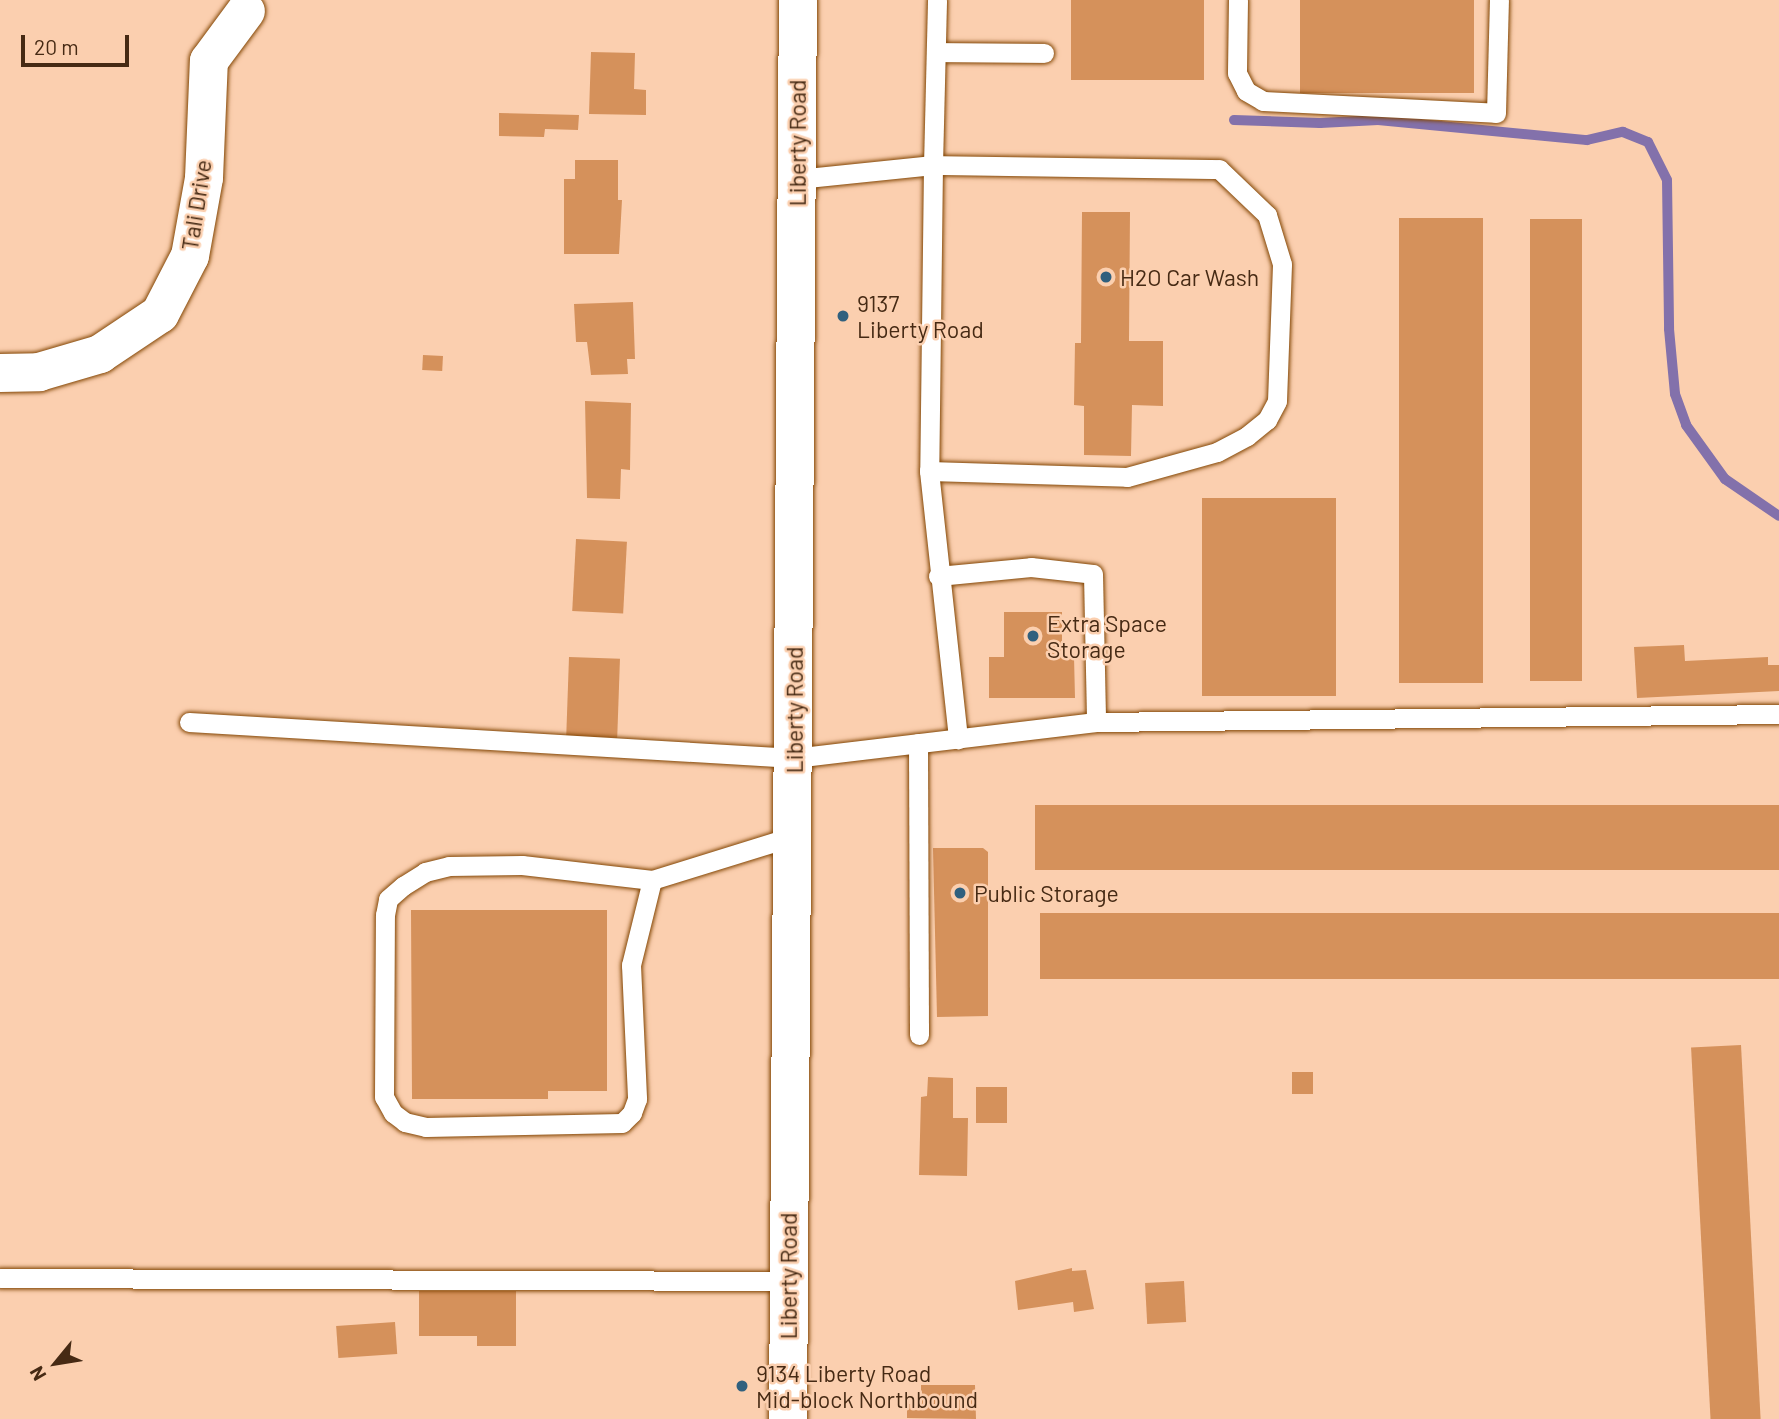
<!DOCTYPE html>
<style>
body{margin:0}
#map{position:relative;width:1779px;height:1419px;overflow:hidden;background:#fbcfaf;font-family:Barlow,sans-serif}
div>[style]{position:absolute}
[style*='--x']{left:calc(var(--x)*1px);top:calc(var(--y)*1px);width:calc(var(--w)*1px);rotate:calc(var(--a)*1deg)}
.stream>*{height:10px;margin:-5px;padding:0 5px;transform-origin:5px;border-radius:5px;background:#8371ab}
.building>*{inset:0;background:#d5915b;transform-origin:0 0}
.roads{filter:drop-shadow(0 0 2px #834604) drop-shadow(0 0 2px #834604)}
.service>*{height:19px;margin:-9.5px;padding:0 9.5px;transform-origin:9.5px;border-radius:9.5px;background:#fff}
.minor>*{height:38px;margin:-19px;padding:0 19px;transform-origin:19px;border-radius:19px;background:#fff}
.primary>*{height:38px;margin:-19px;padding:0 19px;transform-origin:19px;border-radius:19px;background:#fff}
.dots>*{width:19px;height:19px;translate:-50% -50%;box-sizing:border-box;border:4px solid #fbcfaf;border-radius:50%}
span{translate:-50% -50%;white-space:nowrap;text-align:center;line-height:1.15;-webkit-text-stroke:5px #fbcfaf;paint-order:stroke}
.street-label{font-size:23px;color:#462a14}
.poi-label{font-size:23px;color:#462a14}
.left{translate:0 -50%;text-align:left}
.north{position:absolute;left:21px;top:1328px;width:70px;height:70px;-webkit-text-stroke:5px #fbcfaf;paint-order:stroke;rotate:240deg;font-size:19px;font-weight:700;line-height:28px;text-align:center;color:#462a14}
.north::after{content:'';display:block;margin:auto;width:24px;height:32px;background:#462a14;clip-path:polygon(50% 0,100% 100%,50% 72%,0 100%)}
.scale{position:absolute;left:21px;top:35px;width:108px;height:32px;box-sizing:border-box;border:4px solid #462a14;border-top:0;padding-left:9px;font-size:21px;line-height:24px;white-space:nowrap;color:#462a14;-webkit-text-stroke:5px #fbcfaf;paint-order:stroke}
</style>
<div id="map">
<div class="stream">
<i style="--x:1234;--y:120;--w:86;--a:2"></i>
<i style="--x:1320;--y:123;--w:58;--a:-3"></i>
<i style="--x:1378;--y:120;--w:210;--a:5.5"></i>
<i style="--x:1587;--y:140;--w:37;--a:-13"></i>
<i style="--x:1623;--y:132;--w:27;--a:22"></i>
<i style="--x:1648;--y:142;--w:42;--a:63.4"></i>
<i style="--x:1667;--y:180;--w:149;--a:89.2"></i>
<i style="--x:1669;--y:329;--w:65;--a:84.7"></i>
<i style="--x:1675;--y:394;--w:33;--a:70"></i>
<i style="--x:1686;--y:425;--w:67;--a:54.2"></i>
<i style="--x:1725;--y:479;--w:65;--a:34.4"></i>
</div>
<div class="building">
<i style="left:1071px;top:0;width:133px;height:80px"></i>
<i style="left:1300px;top:0;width:174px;height:93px"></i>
<i style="clip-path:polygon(591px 52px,635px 53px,634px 89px,646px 90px,646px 115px,589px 114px)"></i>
<i style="clip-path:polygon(499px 113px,579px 115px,578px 130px,545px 129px,544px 137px,499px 136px)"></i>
<i style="clip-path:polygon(575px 160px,618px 160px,618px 200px,622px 200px,619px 254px,564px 254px,564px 179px,575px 179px)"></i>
<i style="clip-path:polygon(1082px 212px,1130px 212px,1129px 341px,1163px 341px,1163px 406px,1132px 405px,1131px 456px,1084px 455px,1084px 406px,1074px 405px,1075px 343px,1081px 343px)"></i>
<i style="left:1399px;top:218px;width:84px;height:465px"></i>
<i style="left:1530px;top:219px;width:52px;height:462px"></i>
<i style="clip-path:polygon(633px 302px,635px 359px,627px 359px,628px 374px,591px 375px,587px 342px,576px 342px,574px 304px)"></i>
<i style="left:423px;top:355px;width:20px;height:15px;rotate:3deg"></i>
<i style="clip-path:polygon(585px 401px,631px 403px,630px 470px,621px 469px,620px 499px,587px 498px)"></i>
<i style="left:1202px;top:498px;width:134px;height:198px"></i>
<i style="left:576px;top:539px;width:51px;height:72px;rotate:3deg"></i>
<i style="clip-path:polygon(1004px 612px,1062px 612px,1062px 656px,1074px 656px,1075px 698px,989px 698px,989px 657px,1004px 657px)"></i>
<i style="clip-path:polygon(1684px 645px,1685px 661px,1768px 657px,1768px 665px,1779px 665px,1779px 691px,1637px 698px,1634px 647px)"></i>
<i style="left:569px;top:657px;width:51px;height:79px;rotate:2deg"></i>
<i style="left:1779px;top:805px;width:65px;height:744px;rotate:90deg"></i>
<i style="clip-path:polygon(933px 848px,983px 848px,988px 852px,988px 1016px,937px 1017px)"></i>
<i style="clip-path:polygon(411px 910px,607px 910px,607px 1091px,548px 1091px,548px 1099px,412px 1099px)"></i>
<i style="left:1779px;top:913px;width:66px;height:739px;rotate:90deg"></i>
<i style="left:1741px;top:1045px;width:375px;height:50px;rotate:87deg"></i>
<i style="left:1292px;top:1072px;width:21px;height:22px"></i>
<i style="clip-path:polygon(928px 1077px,953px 1078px,953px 1118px,968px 1118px,967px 1176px,919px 1175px,921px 1097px,927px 1096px)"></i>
<i style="left:976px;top:1087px;width:31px;height:36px"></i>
<i style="clip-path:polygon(1072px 1268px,1072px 1271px,1086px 1270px,1094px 1309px,1074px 1312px,1073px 1302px,1018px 1310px,1015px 1281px)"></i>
<i style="left:1184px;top:1281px;width:41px;height:39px;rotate:87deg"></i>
<i style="clip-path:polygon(419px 1291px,516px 1291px,516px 1346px,477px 1346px,477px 1336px,419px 1336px)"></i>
<i style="left:395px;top:1322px;width:32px;height:59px;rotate:86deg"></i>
<i style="clip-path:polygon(921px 1385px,975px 1385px,976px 1419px,907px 1418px,907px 1404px,921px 1404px)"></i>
</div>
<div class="roads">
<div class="service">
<i style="--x:1238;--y:0;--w:73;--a:90.8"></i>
<i style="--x:1237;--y:73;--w:20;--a:63"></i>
<i style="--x:1246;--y:91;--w:20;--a:30"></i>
<i style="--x:1263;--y:101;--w:233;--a:2.9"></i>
<i style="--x:1496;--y:113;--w:113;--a:-88.5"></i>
<i style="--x:936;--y:52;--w:108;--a:0.5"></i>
<i style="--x:797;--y:179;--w:137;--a:-5.9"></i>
<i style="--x:933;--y:165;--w:306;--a:90.7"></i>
<i style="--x:929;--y:471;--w:270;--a:83.8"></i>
<i style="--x:929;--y:471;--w:198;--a:1.7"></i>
<i style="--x:1127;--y:477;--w:93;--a:-15.5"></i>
<i style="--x:1217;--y:452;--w:34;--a:-28"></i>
<i style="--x:1247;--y:436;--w:26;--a:-39"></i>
<i style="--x:1267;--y:420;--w:21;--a:-62"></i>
<i style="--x:1277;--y:401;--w:137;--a:-87.9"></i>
<i style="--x:1282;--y:264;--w:51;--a:-107"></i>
<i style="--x:1267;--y:215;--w:66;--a:-136.2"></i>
<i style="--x:1219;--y:169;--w:286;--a:-179.2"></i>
<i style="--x:933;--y:165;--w:165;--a:-88.6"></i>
<i style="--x:938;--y:576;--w:93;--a:-5.5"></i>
<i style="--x:1031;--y:567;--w:62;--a:6.4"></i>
<i style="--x:1093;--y:574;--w:148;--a:88.8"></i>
<i style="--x:189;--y:722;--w:606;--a:3.41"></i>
<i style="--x:794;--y:758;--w:304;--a:-6.8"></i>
<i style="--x:1096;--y:722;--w:683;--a:-0.67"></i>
<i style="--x:918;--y:743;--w:292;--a:89.8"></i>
<i style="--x:652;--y:880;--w:88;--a:103.9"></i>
<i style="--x:631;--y:965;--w:134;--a:87.4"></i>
<i style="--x:637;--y:1099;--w:15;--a:110"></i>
<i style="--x:632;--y:1113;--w:14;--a:135"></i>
<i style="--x:622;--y:1123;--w:196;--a:178.8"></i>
<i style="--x:426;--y:1127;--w:22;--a:-167"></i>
<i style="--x:405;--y:1122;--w:15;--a:-143"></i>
<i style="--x:393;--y:1113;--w:18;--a:-119"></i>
<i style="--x:384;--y:1097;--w:182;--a:-89.7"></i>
<i style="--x:385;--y:915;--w:16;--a:-79"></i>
<i style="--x:388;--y:899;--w:20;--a:-41"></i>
<i style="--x:403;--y:886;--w:26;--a:-32"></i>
<i style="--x:425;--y:872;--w:25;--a:-14"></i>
<i style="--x:449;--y:866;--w:73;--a:-0.8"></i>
<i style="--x:522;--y:865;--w:131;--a:6.6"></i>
<i style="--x:652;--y:880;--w:149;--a:-17.2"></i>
<i style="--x:0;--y:1278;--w:788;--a:0.22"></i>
</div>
<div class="minor">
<i style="--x:0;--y:373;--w:39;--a:-1"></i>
<i style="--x:39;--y:372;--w:64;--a:-16.4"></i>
<i style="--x:100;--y:354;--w:72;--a:-33.7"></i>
<i style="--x:160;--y:314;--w:65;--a:-62.7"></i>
<i style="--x:190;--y:256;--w:79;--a:-79.8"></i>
<i style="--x:204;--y:178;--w:117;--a:-87.6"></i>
<i style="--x:209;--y:61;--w:62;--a:-53.5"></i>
</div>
<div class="primary">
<i style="--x:788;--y:1419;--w:1419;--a:-89.6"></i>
</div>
</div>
<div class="dots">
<i style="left:1106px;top:277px;background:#30607e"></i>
<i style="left:843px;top:316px;background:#30607e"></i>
<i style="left:1033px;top:636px;background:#30607e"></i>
<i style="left:960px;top:893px;background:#30607e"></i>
<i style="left:742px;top:1386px;background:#30607e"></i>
</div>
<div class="street-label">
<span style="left:797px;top:143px;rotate:-90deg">Liberty Road</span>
<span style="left:196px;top:205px;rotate:-81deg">Tali Drive</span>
<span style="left:794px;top:710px;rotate:-90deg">Liberty Road</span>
<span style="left:788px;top:1276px;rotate:-90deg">Liberty Road</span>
</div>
<div class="poi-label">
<span class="left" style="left:1120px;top:277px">H2O Car Wash</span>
<span class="left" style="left:857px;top:316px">9137<br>Liberty Road</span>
<span class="left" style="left:1047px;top:636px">Extra Space<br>Storage</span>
<span class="left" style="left:974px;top:893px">Public Storage</span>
<span class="left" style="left:756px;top:1386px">9134 Liberty Road<br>Mid-block Northbound</span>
</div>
<div class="north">N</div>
<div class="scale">20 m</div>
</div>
